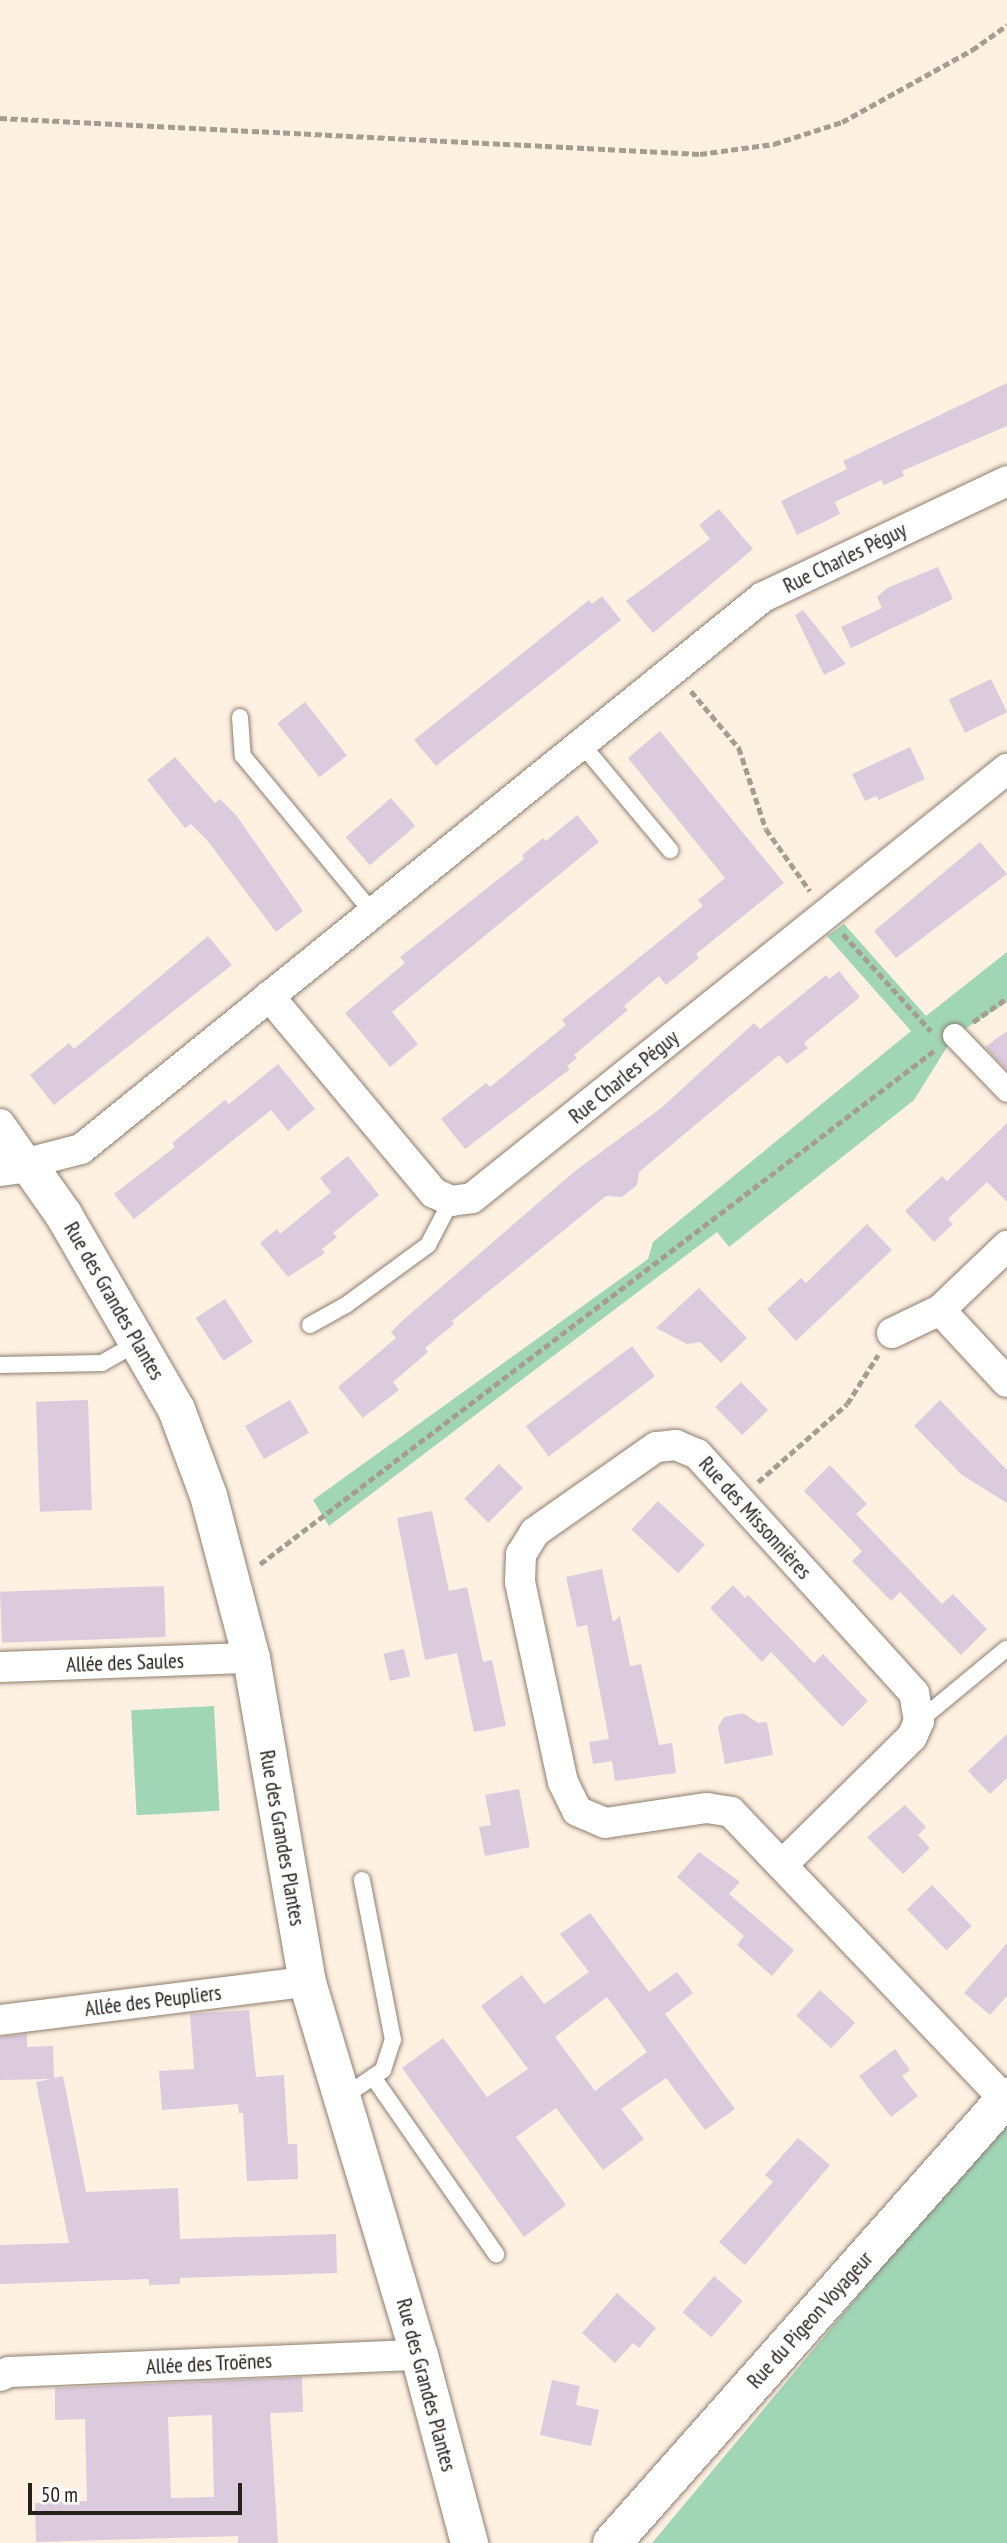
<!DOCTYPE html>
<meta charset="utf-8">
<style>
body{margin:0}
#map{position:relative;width:1007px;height:2543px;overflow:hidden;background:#fef1e2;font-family:"PT Sans Narrow",sans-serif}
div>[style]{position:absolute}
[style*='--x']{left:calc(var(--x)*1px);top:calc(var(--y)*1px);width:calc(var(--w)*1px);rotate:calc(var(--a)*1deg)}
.green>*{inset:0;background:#a0d5b6;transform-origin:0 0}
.building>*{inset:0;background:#dbcbdd;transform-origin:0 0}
.path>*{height:4.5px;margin-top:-2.25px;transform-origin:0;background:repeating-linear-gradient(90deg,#a69c90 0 7px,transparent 0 10.5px)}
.roads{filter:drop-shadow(0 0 2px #8c7e6e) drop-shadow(0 0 2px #8c7e6e)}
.service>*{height:16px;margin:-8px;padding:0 8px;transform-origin:8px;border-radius:8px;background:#fff}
.pedestrian>*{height:23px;margin:-11.5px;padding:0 11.5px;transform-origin:11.5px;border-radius:11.5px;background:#fff}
.minor>*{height:30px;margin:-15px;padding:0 15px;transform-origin:15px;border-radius:15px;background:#fff}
.tertiary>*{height:37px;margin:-18.5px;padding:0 18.5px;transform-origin:18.5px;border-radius:18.5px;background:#fff}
.secondary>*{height:38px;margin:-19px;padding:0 19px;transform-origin:19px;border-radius:19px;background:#fff}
span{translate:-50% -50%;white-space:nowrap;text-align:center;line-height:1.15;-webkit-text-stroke:5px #fff;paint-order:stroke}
.street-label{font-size:21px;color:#26201a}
.scale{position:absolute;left:28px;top:2483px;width:214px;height:32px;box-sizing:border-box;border:4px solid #26201a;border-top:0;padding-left:9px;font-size:21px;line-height:24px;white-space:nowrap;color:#26201a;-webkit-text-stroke:5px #fff;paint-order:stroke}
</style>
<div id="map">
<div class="green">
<i style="clip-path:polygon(844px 924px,926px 1016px,1007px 952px,1007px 1002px,954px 1036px,914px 1100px,729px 1247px,717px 1232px,329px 1526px,313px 1500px,648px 1259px,653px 1242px,911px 1031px,827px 936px)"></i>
<i style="left:214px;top:1706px;width:105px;height:83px;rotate:87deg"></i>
<i style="clip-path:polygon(1007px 2117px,1007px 2543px,652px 2543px,908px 2236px)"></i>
</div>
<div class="building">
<i style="clip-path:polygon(1007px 383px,1007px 426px,902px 471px,904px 476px,884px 485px,881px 480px,835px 502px,840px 514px,797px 535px,781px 501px,847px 469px,843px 461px)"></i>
<i style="clip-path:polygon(719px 509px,753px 549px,653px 633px,626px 601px,710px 539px,699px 525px)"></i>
<i style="clip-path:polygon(938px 567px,953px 599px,851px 648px,841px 627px,882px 608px,877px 597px,887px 588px)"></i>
<i style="clip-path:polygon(602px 596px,621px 620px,436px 766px,414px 740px,589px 600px,592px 604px)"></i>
<i style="clip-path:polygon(803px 610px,846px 664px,824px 675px,795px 615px)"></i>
<i style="left:991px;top:679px;width:37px;height:47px;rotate:64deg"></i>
<i style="left:305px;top:702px;width:68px;height:35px;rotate:52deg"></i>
<i style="clip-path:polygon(660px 731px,784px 883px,696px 954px,699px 958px,666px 985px,659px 976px,624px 1006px,628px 1010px,574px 1055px,577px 1058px,567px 1066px,570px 1069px,465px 1149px,441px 1119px,486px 1083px,490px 1087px,566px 1025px,562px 1020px,703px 906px,698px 900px,725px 878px,628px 758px)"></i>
<i style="clip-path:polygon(910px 747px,925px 779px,879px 800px,876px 796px,865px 801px,852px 774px)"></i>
<i style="clip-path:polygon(175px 757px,215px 803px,220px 799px,236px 815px,303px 911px,276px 932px,207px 840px,191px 824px,185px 828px,147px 780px)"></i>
<i style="left:391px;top:798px;width:37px;height:60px;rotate:49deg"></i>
<i style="clip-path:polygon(577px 815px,599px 842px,392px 1012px,418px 1044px,390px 1067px,345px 1013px,405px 963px,400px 957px,524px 859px,522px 855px,543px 838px,546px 841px)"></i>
<i style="clip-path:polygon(980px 842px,1007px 874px,896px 958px,874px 931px)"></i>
<i style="clip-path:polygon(208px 936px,232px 965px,54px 1105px,30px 1075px,69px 1043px,74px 1049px)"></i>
<i style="clip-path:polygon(839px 971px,860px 997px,804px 1043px,808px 1048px,787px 1064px,779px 1055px,639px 1172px,637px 1185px,622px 1197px,606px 1196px,452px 1321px,454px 1324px,425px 1348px,428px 1352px,393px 1382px,399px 1390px,363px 1418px,338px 1387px,396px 1338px,391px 1332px,402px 1321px,575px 1171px,660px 1109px,754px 1023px,760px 1029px,826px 975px,829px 979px)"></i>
<i style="clip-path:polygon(1007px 1031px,1007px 1070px,985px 1047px)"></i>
<i style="clip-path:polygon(278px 1064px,315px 1109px,288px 1131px,271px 1110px,134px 1219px,114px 1194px,175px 1147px,172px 1143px,225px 1100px,229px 1104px)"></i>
<i style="clip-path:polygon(1007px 1123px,1007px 1202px,987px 1182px,948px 1219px,953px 1224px,934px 1242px,905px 1211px,942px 1176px,947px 1181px)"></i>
<i style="clip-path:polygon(348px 1156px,379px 1195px,333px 1233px,337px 1237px,322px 1249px,325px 1253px,288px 1277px,260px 1243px,277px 1229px,280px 1234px,331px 1192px,320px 1178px)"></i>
<i style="clip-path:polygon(867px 1224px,892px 1250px,796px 1341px,767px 1309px,801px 1278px,806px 1283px)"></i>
<i style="clip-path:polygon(699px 1288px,747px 1338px,721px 1363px,700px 1342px,687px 1344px,656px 1328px)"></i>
<i style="left:225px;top:1299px;width:51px;height:35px;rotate:57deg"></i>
<i style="left:632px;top:1346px;width:38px;height:133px;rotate:53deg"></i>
<i style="left:741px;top:1382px;width:39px;height:36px;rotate:46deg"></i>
<i style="left:88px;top:1400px;width:110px;height:52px;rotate:88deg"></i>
<i style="left:290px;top:1400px;width:38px;height:52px;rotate:60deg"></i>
<i style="clip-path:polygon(940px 1400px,1007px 1470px,1007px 1503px,962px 1475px,914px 1426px)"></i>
<i style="left:499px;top:1464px;width:34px;height:49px;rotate:45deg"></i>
<i style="clip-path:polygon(830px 1465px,867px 1504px,856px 1514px,942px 1604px,953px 1594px,987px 1629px,961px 1655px,900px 1592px,891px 1601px,852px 1561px,862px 1551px,804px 1491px)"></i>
<i style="left:658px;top:1501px;width:64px;height:39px;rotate:43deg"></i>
<i style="clip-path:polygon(432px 1511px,449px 1591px,467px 1587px,483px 1662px,492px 1660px,506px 1726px,474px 1732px,457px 1653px,425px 1660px,397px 1518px)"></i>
<i style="clip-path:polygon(602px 1569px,613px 1622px,620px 1616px,630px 1666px,641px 1664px,659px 1745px,672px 1743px,676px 1773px,615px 1781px,612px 1761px,593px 1764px,589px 1742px,609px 1739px,587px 1625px,577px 1627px,566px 1577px)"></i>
<i style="clip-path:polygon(733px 1585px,745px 1598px,748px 1595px,814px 1663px,823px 1654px,868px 1701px,842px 1727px,771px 1652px,762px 1662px,710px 1608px)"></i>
<i style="left:164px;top:1586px;width:51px;height:164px;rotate:88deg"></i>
<i style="left:404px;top:1649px;width:28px;height:21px;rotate:77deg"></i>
<i style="clip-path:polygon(743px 1713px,758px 1723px,767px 1722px,773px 1755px,725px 1764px,718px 1727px,724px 1717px)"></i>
<i style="clip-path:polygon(1007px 1734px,1007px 1778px,990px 1794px,968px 1771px)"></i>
<i style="clip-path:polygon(519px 1789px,530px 1847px,485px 1856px,479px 1827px,491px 1825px,485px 1795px)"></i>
<i style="clip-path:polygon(905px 1805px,926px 1827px,918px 1835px,930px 1848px,903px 1874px,867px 1837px)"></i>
<i style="clip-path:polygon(699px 1852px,740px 1882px,729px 1894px,794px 1950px,772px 1976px,737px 1945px,744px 1936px,677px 1877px)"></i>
<i style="left:932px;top:1885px;width:57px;height:35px;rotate:46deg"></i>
<i style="clip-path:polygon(evenodd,590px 1913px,649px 1992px,677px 1972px,693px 1993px,665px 2014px,735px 2109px,705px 2130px,666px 2078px,621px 2109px,644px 2139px,603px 2170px,556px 2108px,516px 2137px,566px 2205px,524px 2237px,402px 2068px,443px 2038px,487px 2097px,528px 2069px,481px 2006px,522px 1975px,544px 2004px,589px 1972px,560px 1934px,590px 1913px,607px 1997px,647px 2052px,595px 2091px,555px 2037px,607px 1997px)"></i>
<i style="clip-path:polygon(1007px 1943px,1007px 1996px,990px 2015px,964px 1993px)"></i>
<i style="left:820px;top:1990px;width:48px;height:35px;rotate:43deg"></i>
<i style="clip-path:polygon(249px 2010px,256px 2077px,284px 2075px,288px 2144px,297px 2144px,298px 2179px,247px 2181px,243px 2113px,239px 2113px,238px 2104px,162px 2110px,159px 2071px,194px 2069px,190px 2014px)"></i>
<i style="clip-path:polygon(27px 2034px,27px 2047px,53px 2046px,54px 2078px,63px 2076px,86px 2192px,178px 2188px,180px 2239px,336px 2234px,337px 2273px,180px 2278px,180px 2284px,149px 2285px,149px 2279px,0 2284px,0 2245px,69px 2243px,36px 2082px,51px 2079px,0 2080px,0 2037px)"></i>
<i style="clip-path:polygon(895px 2049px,910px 2070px,902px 2076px,918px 2096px,891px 2117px,859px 2076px)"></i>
<i style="clip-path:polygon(798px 2138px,830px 2165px,745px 2265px,719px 2242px,773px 2182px,765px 2175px)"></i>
<i style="left:714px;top:2276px;width:38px;height:48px;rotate:41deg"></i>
<i style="clip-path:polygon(617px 2293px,656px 2328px,639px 2348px,633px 2343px,615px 2363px,582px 2333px)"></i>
<i style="clip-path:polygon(evenodd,302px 2377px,303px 2412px,270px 2413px,278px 2543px,238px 2543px,238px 2536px,36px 2542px,35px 2503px,87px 2501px,85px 2419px,55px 2420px,55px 2388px,302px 2377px,212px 2415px,214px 2497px,171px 2498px,168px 2417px,212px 2415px)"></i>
<i style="clip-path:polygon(552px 2380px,580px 2386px,576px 2405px,599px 2410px,591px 2446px,540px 2435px)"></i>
</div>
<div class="path">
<i style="--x:0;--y:118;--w:701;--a:2.94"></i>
<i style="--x:700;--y:154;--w:75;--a:-7.7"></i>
<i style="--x:774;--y:144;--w:71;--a:-17.9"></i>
<i style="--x:842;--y:122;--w:149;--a:-29"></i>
<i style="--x:972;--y:50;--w:43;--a:-35.5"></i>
<i style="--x:691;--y:691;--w:75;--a:49.9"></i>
<i style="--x:739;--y:748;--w:85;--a:71.6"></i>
<i style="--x:766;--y:829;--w:76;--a:54.6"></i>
<i style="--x:843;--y:934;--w:131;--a:47.8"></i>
<i style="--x:973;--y:1022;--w:42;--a:-35.2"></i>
<i style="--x:758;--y:1482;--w:118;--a:-41.2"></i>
<i style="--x:847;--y:1404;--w:58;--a:-57.7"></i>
<i style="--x:260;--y:1564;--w:848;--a:-37.29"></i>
</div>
<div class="roads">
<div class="service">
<i style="--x:240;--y:717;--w:39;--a:86"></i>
<i style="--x:243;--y:756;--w:202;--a:50.4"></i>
<i style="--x:580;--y:742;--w:141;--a:50.2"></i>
<i style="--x:310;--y:1325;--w:41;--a:-29.1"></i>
<i style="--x:346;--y:1305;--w:102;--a:-36.2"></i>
<i style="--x:428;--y:1245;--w:50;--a:-62.4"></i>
<i style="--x:0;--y:1365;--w:102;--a:-1.1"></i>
<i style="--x:102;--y:1363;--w:43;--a:-29.6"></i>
<i style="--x:919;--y:1721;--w:113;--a:-39.6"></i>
<i style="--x:373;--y:2077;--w:216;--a:55.2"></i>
<i style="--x:342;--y:2098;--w:50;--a:-34.3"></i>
<i style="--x:383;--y:2070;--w:32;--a:-72"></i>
<i style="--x:393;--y:2040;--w:163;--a:-101"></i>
</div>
<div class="pedestrian">
<i style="--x:954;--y:1035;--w:76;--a:46.1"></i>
</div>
<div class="minor">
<i style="--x:269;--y:996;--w:257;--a:50.1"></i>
<i style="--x:434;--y:1193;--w:19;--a:25"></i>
<i style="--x:451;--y:1201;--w:21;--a:-8"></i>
<i style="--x:472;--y:1198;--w:686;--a:-38.73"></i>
<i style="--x:0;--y:1124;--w:47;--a:55.3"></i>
<i style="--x:27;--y:1163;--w:56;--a:-14.5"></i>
<i style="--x:81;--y:1149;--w:877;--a:-38.99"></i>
<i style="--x:763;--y:597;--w:270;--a:-25.4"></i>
<i style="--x:940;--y:1310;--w:98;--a:47.1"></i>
<i style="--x:892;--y:1333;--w:53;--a:-25.6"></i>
<i style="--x:940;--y:1310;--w:93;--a:-43.7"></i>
<i style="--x:0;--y:1667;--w:251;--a:-2.1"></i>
<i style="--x:782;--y:1865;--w:182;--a:-44.6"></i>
<i style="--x:912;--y:1737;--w:17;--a:-66"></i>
<i style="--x:919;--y:1721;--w:28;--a:-100"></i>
<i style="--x:914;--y:1693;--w:323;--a:-132.2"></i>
<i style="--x:697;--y:1454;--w:23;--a:-157"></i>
<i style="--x:676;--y:1445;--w:20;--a:174"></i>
<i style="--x:656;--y:1447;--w:148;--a:144.9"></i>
<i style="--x:535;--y:1532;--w:26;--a:122"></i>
<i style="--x:521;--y:1554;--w:28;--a:92"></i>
<i style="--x:520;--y:1582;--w:205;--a:77.9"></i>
<i style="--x:563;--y:1782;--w:32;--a:64"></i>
<i style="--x:577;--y:1811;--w:30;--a:23"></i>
<i style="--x:605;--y:1823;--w:103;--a:-8.4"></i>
<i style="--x:707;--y:1808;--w:24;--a:9"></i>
<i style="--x:731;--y:1812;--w:398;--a:46.4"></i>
<i style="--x:0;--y:2020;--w:309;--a:-7.1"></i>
<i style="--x:0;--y:2376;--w:10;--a:-24"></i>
<i style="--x:9;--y:2372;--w:410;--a:-2.4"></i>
</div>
<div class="tertiary">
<i style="--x:0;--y:1167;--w:27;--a:-8"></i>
<i style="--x:27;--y:1163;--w:62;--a:54.8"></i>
<i style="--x:63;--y:1214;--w:225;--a:59.9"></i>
<i style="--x:176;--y:1409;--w:92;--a:69.6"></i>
<i style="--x:208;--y:1495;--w:169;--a:75.2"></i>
<i style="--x:251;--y:1658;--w:329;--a:80.2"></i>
<i style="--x:307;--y:1982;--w:389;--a:73.3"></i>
<i style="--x:419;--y:2355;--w:195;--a:75.1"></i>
</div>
<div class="secondary">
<i style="--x:612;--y:2543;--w:596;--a:-48.47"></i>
</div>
</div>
<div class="street-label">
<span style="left:845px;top:558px;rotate:-26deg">Rue Charles Péguy</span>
<span style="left:624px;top:1077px;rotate:-39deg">Rue Charles Péguy</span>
<span style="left:114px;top:1301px;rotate:60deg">Rue des Grandes Plantes</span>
<span style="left:755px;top:1518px;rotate:48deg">Rue des Missonnières</span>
<span style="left:125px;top:1663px;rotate:-2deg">Allée des Saules</span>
<span style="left:282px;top:1838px;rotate:80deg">Rue des Grandes Plantes</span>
<span style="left:153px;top:2001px;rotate:-7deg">Allée des Peupliers</span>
<span style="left:810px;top:2320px;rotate:-48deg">Rue du Pigeon Voyageur</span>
<span style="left:209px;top:2364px;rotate:-3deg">Allée des Troënes</span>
<span style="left:426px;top:2385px;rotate:75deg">Rue des Grandes Plantes</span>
</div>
<div class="scale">50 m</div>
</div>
